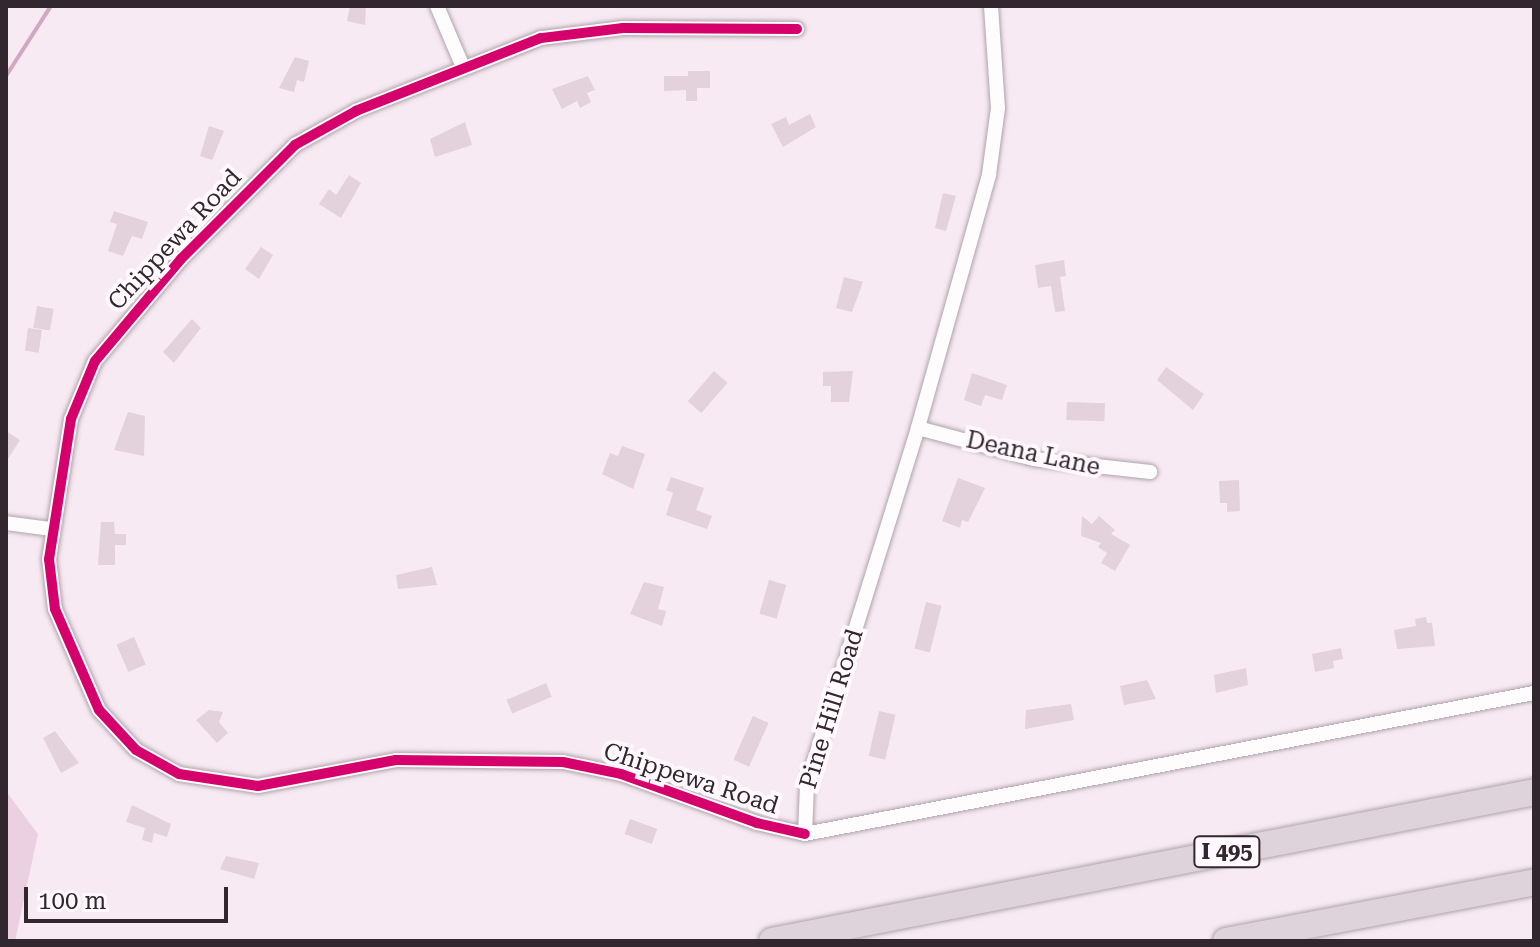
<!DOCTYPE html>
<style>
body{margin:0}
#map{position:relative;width:1540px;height:947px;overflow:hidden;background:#f8eaf3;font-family:"Roboto Serif",serif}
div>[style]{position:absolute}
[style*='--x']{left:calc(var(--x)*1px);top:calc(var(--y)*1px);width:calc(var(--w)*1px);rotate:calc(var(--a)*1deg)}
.green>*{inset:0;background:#ebd0e2}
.stream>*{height:4px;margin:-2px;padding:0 2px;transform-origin:2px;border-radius:2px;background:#d2a7c4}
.building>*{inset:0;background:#e3d1dc;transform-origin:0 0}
.roads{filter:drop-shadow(0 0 2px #afa4ab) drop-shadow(0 0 2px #afa4ab)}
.street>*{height:14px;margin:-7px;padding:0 7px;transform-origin:7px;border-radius:7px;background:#fefcfd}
.highway>*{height:26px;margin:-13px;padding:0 13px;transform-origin:13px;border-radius:13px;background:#ded3da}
.cycleway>*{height:10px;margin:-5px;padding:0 5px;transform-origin:5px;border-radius:5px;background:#d6006c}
span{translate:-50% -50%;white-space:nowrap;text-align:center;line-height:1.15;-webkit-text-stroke:8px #fff8fc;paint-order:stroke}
.shield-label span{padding:2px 6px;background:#fff8fc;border:2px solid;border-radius:6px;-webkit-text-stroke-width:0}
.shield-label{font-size:22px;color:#33272f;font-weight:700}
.street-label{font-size:24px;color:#33272f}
.frame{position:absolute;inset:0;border:8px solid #33272f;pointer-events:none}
.scale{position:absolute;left:24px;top:887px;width:204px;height:36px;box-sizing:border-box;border:4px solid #33272f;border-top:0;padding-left:10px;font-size:24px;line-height:28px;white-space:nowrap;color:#33272f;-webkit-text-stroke:6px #fff8fc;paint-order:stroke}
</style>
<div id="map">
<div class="green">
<i style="clip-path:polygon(6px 791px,38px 834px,15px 941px,6px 941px)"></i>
</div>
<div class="stream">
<i style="--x:6;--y:76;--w:83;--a:-57.3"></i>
</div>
<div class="building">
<i style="clip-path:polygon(350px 6px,366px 6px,365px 25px,347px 21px)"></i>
<i style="clip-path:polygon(295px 57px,309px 61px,304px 82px,297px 80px,294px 92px,279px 88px)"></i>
<i style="clip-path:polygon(688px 71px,710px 71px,710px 88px,697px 88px,697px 101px,686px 101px,686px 90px,664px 91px,664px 76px,688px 76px)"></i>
<i style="clip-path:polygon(588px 76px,595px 90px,587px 93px,591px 102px,580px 108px,577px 101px,562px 109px,552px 89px)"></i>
<i style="clip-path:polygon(810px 114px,816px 127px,783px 147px,771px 124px,786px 117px,789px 125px)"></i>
<i style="clip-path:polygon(465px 122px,472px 145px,435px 157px,430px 139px)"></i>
<i style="clip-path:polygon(209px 126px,224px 131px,212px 160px,200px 156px)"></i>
<i style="clip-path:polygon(349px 175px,361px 183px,341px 218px,319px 204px,329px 189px,336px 195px)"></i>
<i style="clip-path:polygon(943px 193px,956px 196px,946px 231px,935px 228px)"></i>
<i style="clip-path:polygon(114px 211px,148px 222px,142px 239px,132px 236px,123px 256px,108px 251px,117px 224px,110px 222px)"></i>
<i style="clip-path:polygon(261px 247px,273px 255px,259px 279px,245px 269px)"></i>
<i style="clip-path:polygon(1064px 260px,1066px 276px,1060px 277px,1065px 311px,1055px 312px,1051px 286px,1038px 288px,1035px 265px)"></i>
<i style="clip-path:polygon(844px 277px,863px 282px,852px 312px,836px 308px)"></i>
<i style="left:37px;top:306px;width:17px;height:22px;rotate:10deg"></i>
<i style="clip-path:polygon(192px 319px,201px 328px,174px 363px,163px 352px)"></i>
<i style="left:28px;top:328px;width:14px;height:23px;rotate:8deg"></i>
<i style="clip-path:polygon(1166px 367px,1204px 394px,1193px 410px,1157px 380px)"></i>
<i style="left:714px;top:371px;width:18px;height:40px;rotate:41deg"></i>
<i style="clip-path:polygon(853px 371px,849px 402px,831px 402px,831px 386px,823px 386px,823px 372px)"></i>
<i style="clip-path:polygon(972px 373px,1007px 385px,1002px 400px,985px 395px,981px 406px,964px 400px)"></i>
<i style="left:1067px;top:402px;width:38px;height:18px;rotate:2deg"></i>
<i style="clip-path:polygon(128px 412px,145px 416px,144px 456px,114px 450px)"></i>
<i style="clip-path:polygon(6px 431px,20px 440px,6px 462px)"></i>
<i style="clip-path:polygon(622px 446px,645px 454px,633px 489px,602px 474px,610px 453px,618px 456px)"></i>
<i style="clip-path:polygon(671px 477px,704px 488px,696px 510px,712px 516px,707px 529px,666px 515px,673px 493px,666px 490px)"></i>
<i style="clip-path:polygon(958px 478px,985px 488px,968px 522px,962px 520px,960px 528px,942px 521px)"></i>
<i style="clip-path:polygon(1239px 480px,1240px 511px,1227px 512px,1227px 503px,1220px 503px,1219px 481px)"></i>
<i style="clip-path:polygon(1082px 516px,1092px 524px,1099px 516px,1115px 530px,1111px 534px,1130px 545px,1115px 571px,1101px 563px,1107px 553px,1098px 547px,1101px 543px,1081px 536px)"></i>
<i style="clip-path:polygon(101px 522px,114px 522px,115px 534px,126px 534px,126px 545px,115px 545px,115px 565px,98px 565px)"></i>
<i style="clip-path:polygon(432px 567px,437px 585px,398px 589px,396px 575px)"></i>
<i style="left:769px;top:580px;width:18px;height:35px;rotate:16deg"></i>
<i style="clip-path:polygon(644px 582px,664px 587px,658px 609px,666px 611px,662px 626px,630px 614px)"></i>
<i style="left:926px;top:602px;width:16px;height:48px;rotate:14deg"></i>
<i style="clip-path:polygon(1426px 617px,1427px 623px,1432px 623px,1435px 646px,1397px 649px,1394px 630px,1416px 626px,1415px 619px)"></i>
<i style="left:134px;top:637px;width:30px;height:19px;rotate:67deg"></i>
<i style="clip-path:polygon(1341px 648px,1343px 659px,1333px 661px,1334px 668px,1315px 672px,1312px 654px)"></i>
<i style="clip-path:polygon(1246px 668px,1248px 685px,1216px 693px,1214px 675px)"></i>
<i style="clip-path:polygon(1147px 680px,1156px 699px,1124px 705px,1120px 686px)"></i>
<i style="left:546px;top:683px;width:15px;height:43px;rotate:67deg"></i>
<i style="clip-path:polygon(1071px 704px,1074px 720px,1025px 729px,1026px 710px)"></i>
<i style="clip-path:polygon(209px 710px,223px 712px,219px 722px,228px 733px,217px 743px,196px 720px)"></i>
<i style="left:879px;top:711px;width:17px;height:46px;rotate:13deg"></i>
<i style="left:753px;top:716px;width:17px;height:48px;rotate:24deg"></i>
<i style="clip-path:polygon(55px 731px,79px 763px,61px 773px,43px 738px)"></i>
<i style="clip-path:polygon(132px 805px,171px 824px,167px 837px,154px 833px,152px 843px,142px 840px,145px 828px,126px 822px)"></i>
<i style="left:630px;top:819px;width:29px;height:16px;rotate:20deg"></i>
<i style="clip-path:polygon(226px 856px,259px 863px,254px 879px,220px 869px)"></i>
</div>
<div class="roads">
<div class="street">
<i style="--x:437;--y:6;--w:66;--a:66.9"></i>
<i style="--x:991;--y:6;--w:102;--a:86.1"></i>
<i style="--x:998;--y:108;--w:68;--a:97.7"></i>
<i style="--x:989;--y:175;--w:263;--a:105.7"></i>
<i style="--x:918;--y:428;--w:374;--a:107.3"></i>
<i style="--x:807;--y:785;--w:49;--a:92.3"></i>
<i style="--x:805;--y:834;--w:743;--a:-10.95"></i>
<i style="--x:797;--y:29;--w:174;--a:-179.7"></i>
<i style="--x:623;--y:28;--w:83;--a:173"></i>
<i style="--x:541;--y:38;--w:199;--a:158.5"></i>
<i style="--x:356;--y:111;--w:70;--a:150.9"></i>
<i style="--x:295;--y:145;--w:161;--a:135"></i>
<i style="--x:181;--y:259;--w:133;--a:130.1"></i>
<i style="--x:95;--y:361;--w:63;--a:112.5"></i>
<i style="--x:71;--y:419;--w:142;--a:98.9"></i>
<i style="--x:49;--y:559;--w:50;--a:83.2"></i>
<i style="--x:55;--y:609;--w:110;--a:66.5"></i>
<i style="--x:99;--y:710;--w:54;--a:47.2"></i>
<i style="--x:136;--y:750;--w:49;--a:29.2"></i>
<i style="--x:179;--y:774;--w:80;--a:8.6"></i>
<i style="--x:258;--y:786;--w:140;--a:-10.7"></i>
<i style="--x:396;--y:760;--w:167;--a:0.7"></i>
<i style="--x:563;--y:762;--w:59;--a:11.7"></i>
<i style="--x:621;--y:774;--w:145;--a:19.8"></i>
<i style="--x:757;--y:823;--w:49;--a:12.9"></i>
<i style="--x:918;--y:428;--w:120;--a:15"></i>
<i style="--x:1034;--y:459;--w:117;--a:6.4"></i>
<i style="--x:6;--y:523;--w:45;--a:7.6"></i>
</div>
<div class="highway">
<i style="--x:772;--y:941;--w:776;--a:-11.06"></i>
<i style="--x:1226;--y:941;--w:314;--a:-10.8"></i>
</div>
</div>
<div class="cycleway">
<i style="--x:797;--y:29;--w:174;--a:-179.7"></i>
<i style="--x:623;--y:28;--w:83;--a:173"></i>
<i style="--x:541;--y:38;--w:199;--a:158.5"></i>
<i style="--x:356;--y:111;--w:70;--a:150.9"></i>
<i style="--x:295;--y:145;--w:161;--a:135"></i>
<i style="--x:181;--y:259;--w:133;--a:130.1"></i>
<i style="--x:95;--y:361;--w:63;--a:112.5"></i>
<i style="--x:71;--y:419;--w:142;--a:98.9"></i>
<i style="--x:49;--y:559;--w:50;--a:83.2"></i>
<i style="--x:55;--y:609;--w:110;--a:66.5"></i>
<i style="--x:99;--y:710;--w:54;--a:47.2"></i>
<i style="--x:136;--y:750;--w:49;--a:29.2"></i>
<i style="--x:179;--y:774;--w:80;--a:8.6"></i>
<i style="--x:258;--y:786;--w:140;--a:-10.7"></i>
<i style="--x:396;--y:760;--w:167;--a:0.7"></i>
<i style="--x:563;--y:762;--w:59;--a:11.7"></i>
<i style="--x:621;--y:774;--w:145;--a:19.8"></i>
<i style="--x:757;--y:823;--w:49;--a:12.9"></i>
</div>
<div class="shield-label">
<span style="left:1227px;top:852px">I 495</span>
</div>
<div class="street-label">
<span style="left:175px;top:240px;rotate:-47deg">Chippewa Road</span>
<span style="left:1033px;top:454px;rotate:12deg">Deana Lane</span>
<span style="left:832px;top:709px;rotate:-73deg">Pine Hill Road</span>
<span style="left:691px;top:779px;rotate:18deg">Chippewa Road</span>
</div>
<div class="frame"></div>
<div class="scale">100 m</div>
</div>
